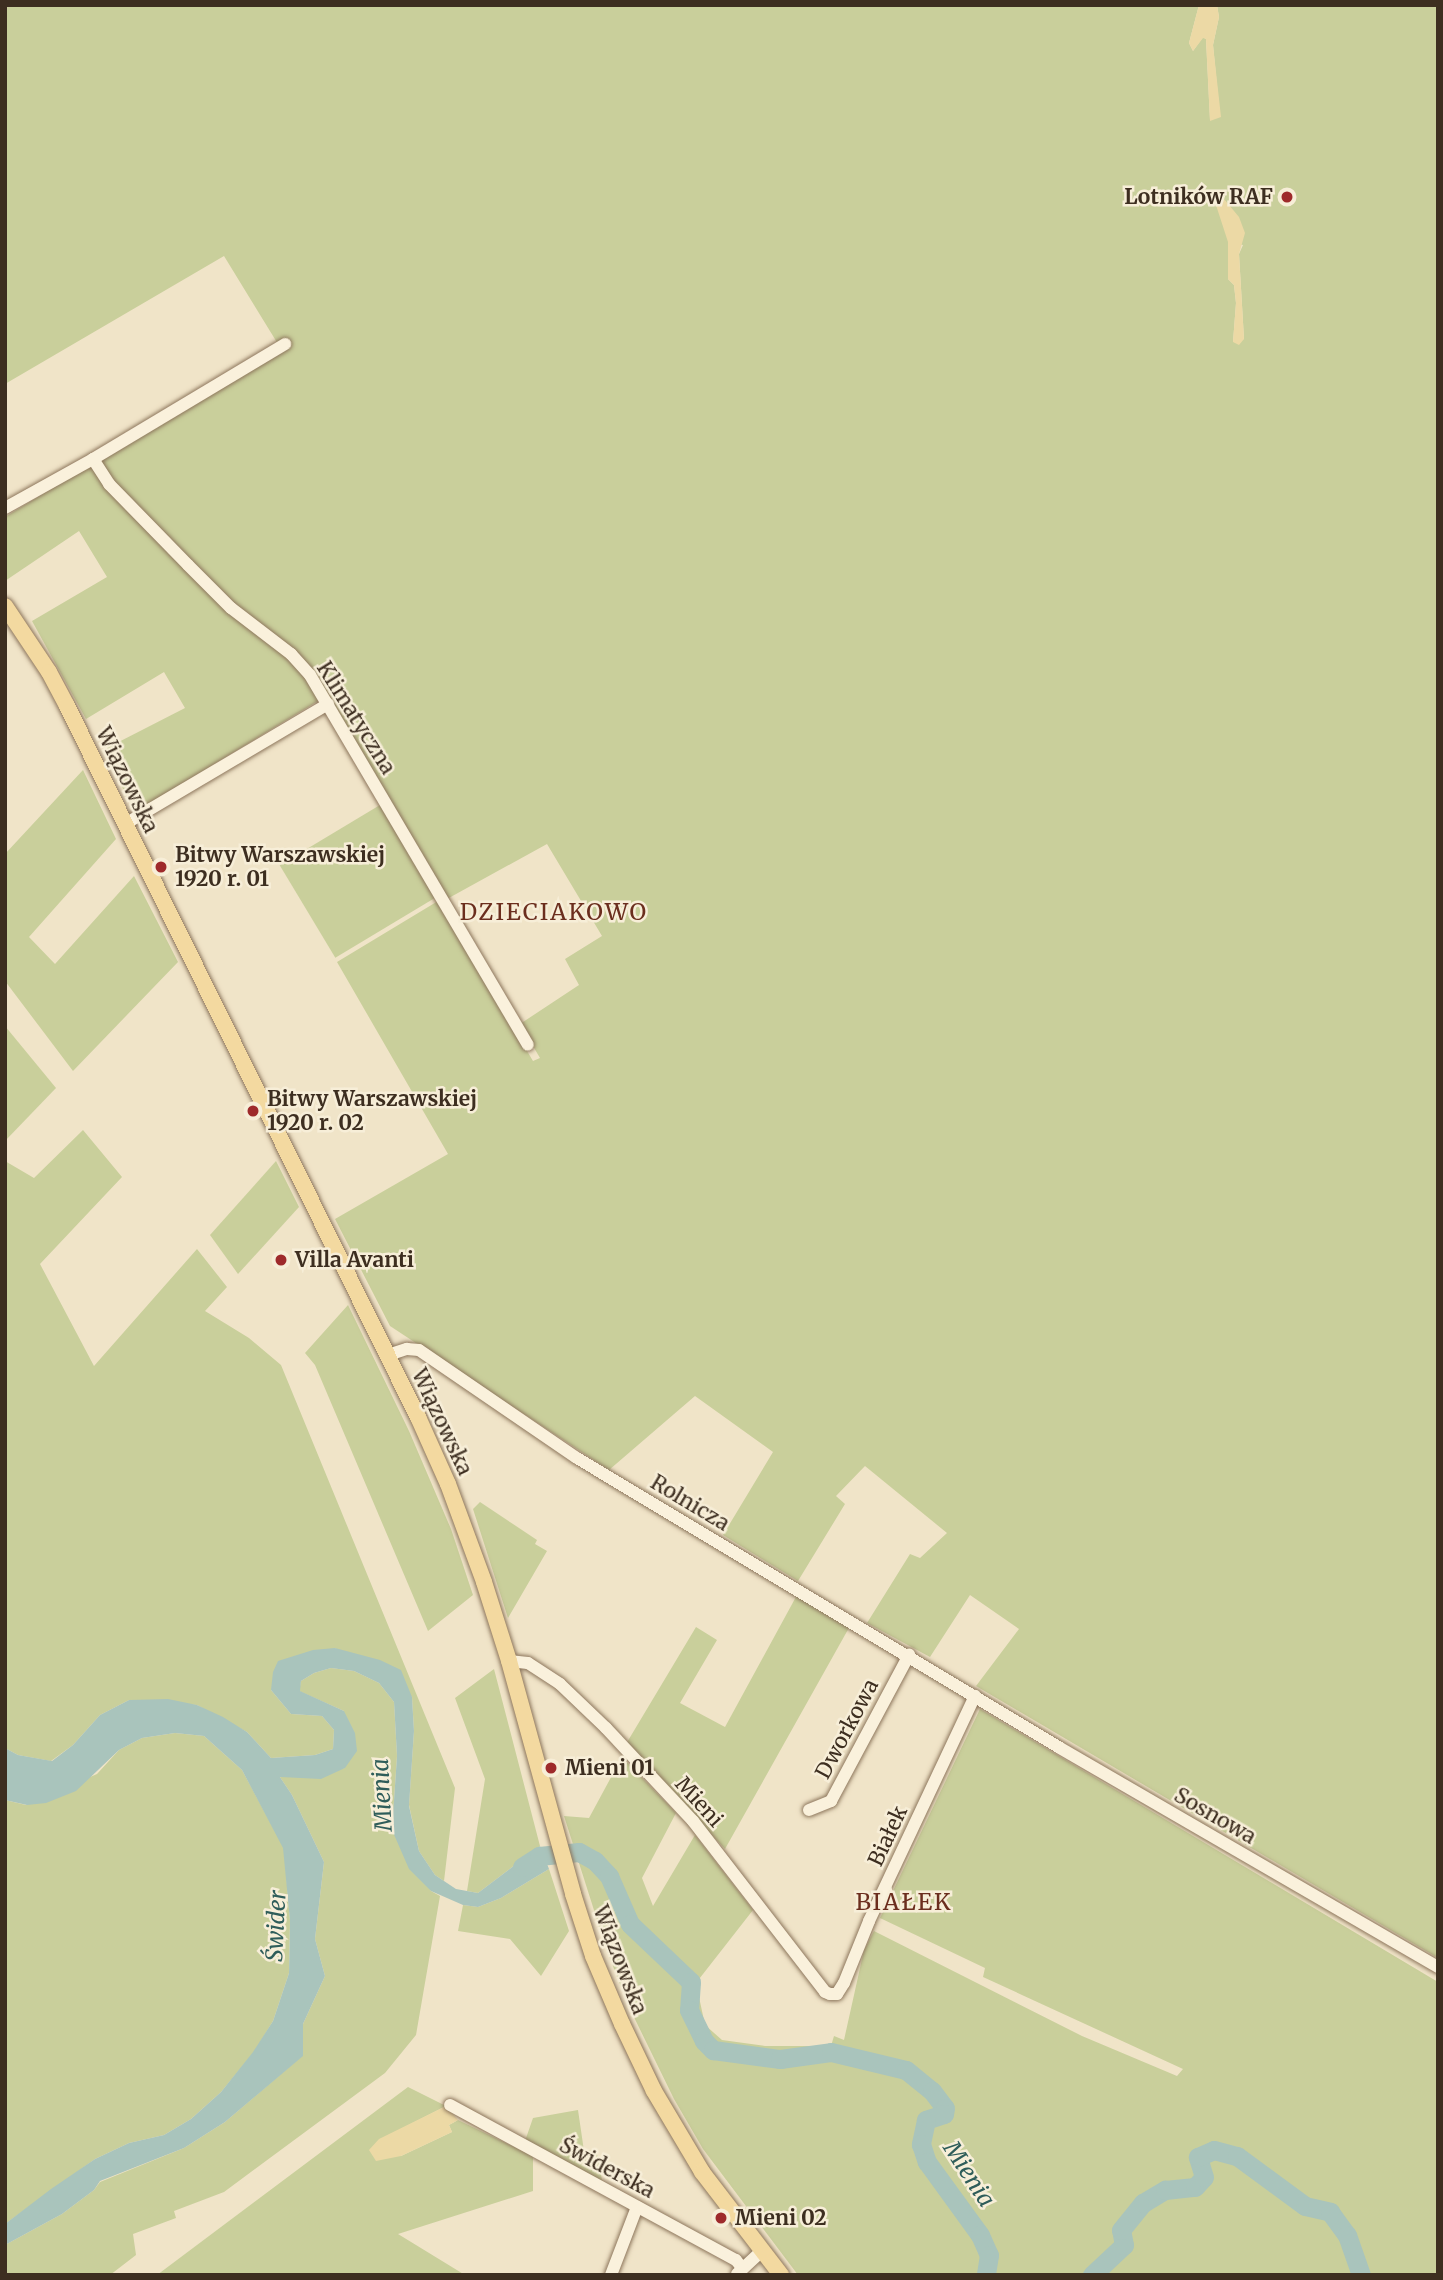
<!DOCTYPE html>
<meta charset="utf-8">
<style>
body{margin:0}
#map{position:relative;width:1443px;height:2280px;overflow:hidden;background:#f0e4c8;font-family:Merriweather,serif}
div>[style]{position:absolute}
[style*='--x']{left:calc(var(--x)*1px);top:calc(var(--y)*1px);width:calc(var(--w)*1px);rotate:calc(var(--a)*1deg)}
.green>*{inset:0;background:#c9cf9b;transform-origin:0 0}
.sand>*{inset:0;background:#ecd9a5}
.water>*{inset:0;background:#a9c4bc}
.river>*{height:19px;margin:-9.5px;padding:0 9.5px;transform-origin:9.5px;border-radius:9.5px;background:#a9c4bc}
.roads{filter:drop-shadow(0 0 2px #8d765c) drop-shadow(0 0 2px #8d765c)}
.minor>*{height:12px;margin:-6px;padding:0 6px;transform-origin:6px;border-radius:6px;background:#faf1dc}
.major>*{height:16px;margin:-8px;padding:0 8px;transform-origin:8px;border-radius:8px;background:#f3d9a0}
.dots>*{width:19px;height:19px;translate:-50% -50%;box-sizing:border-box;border:4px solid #f7eed8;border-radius:50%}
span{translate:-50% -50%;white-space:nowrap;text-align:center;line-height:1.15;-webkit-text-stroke:5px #f7eed8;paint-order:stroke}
.poi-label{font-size:21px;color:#3d2e20;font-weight:700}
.right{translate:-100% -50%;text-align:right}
.left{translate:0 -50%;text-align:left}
.street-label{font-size:21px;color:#3d2e20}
.neighbourhood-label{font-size:23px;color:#6b2e1e;letter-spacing:2px}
.water-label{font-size:23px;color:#2f5d5a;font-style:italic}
.frame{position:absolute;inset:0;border:7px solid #3d2e20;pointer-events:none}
</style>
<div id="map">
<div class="green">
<i style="clip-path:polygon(evenodd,5px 5px,1199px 5px,1189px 43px,1193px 51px,1203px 37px,1206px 39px,1210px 120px,1220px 116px,1213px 45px,1219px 17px,1217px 5px,1438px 5px,1438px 1958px,976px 1686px,1019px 1629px,970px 1595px,930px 1657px,867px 1623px,910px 1554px,920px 1558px,947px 1533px,865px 1466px,836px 1496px,845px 1504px,798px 1581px,723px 1535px,773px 1452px,695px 1396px,609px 1470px,390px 1326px,335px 1219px,448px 1154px,337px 962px,438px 901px,533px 1061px,540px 1058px,520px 1024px,579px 985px,565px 959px,602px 936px,547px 844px,447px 899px,328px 695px,135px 812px,103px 750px,185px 708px,164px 672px,86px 719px,32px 621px,107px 577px,79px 531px,5px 581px,5px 517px,281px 349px,224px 256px,5px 384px,5px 5px,1228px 242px,1243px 245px,1239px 254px,1244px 339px,1233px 342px,1236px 303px,1234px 285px,1228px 279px,1228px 242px)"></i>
<i style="clip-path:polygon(83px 770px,116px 839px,29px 937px,55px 964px,134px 876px,178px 962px,73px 1071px,5px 981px,5px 854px)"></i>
<i style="left:380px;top:805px;width:108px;height:117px;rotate:59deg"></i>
<i style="clip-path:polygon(5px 1026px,56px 1088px,5px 1141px)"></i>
<i style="clip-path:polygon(83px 1130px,122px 1177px,40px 1264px,94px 1366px,197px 1249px,227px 1287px,205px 1311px,249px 1338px,281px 1365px,455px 1788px,444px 1881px,435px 1875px,419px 1851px,409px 1805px,414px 1731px,412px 1697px,335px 1648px,271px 1690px,291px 1714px,322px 1716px,334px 1730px,333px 1749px,315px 1755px,271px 1758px,247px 1732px,197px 1705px,129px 1700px,100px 1715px,73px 1745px,51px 1761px,18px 1755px,5px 1748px,5px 1161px,34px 1178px)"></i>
<i style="clip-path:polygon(276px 1161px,299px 1207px,238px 1274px,210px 1235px)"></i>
<i style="clip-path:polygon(348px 1305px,409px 1431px,451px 1529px,473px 1595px,428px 1631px,315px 1365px,305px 1353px)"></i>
<i style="clip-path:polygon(480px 1502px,537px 1540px,535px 1544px,547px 1551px,508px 1618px,473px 1509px)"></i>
<i style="clip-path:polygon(797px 1595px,850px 1626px,725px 1849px,626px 1744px,696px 1627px,717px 1640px,680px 1703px,725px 1727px)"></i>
<i style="clip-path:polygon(331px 1668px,354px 1671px,379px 1683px,394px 1702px,397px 1756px,392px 1830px,431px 1891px,440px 1896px,416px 2035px,385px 2073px,224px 2192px,174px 2211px,176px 2218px,133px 2234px,136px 2255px,110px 2275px,5px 2275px,5px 2245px,62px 2214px,94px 2190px,100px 2182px,184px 2148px,225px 2122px,302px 2056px,303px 2024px,325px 1976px,315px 1939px,324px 1862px,292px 1795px,280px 1777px,345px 1768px,344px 1711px,299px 1691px,301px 1681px,314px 1673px)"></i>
<i style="clip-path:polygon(494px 1669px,540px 1846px,478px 1893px,467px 1891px,485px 1779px,455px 1698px)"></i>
<i style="clip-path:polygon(980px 1709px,1438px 1982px,1438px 2275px,798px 2275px,703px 2149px,674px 2099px,629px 2007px,607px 1951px,564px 1816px,589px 1818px,622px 1757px,676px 1813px,642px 1878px,653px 1906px,695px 1835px,753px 1910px,696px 1983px,705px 2025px,722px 2040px,765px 2046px,831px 2046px,834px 2036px,844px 2040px,864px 1950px,874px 1931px,1082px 2036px,1177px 2076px,1183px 2069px,983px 1977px,985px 1968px,880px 1918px)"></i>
<i style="clip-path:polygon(175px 1733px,204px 1736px,242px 1770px,284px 1848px,290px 1921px,289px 1973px,273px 2021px,254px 2052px,221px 2092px,191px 2119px,164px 2135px,129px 2143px,95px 2159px,5px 2224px,5px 1800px,26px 1805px,97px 1774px,119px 1750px,142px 1738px)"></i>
<i style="clip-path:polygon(549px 1869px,569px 1931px,541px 1976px,510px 1939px,458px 1931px,463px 1905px,478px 1907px,501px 1898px)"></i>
<i style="clip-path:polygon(408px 2087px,446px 2106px,379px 2140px,401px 2156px,452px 2132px,449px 2125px,458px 2120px,533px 2156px,533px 2191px,398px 2234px,465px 2275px,157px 2275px)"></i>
<i style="clip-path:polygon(578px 2110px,584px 2151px,596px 2149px,603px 2185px,525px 2141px,533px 2118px)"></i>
</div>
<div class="sand">
<i style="clip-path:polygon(1199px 5px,1217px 5px,1219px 17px,1213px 45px,1221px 117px,1210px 121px,1206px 39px,1203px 38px,1193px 51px,1189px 43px)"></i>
<i style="clip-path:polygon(1224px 199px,1239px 217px,1245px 233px,1239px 254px,1244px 339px,1239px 345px,1233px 342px,1236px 303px,1234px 285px,1228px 279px,1228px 242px,1215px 202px)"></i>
<i style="clip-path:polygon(446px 2106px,458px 2120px,449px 2125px,452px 2132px,401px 2156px,376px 2161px,369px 2150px,379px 2139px)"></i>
</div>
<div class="water">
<i style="clip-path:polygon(335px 1648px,380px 1660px,401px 1670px,412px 1697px,414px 1731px,409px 1806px,419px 1851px,435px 1875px,456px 1889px,478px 1893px,540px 1846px,549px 1869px,501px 1898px,478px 1907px,463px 1905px,431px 1891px,409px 1869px,392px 1830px,397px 1756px,394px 1702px,379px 1683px,354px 1671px,331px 1668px,314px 1673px,301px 1681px,300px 1691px,344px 1711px,355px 1733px,357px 1751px,345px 1768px,321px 1779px,280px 1777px,292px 1795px,324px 1862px,315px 1939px,325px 1976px,303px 2024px,303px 2056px,225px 2122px,184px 2148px,100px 2181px,94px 2190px,62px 2214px,5px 2245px,5px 2224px,51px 2189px,95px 2159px,129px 2143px,164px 2135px,191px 2119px,221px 2092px,253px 2052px,273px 2021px,289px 1973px,290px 1921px,283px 1848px,242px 1770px,204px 1736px,175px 1733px,142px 1738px,119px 1750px,76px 1791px,46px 1803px,27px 1805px,5px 1800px,5px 1748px,18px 1755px,52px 1761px,73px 1745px,100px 1715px,129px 1700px,168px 1699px,197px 1705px,223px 1717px,247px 1732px,271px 1758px,315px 1755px,333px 1749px,334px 1730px,322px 1716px,291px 1714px,271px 1690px,273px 1672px,278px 1661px,313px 1650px)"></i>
</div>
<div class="river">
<i style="--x:522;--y:1867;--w:20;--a:-33"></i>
<i style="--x:539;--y:1856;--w:40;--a:-5.7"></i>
<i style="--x:579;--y:1852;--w:18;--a:29"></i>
<i style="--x:595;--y:1861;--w:21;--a:47"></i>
<i style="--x:609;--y:1876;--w:52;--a:66.4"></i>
<i style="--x:630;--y:1924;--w:84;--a:43.6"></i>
<i style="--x:691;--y:1982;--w:28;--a:94"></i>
<i style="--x:689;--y:2010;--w:34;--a:64"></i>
<i style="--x:704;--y:2041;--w:13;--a:45"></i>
<i style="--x:713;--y:2050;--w:68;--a:7.7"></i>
<i style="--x:780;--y:2059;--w:51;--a:-7.8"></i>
<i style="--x:831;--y:2052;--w:77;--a:13.5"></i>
<i style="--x:906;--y:2070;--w:33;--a:39"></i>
<i style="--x:932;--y:2091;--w:21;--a:53"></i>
<i style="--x:945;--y:2108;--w:6;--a:99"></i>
<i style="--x:944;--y:2114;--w:19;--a:162"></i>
<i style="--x:926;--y:2120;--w:25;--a:102"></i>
<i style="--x:921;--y:2144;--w:19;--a:72"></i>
<i style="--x:927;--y:2162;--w:90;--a:54"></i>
<i style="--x:980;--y:2235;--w:22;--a:66"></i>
<i style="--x:989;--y:2255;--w:20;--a:99"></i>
<i style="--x:1092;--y:2275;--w:44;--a:-43.2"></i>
<i style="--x:1124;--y:2245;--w:15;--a:-101"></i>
<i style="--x:1121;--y:2230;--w:35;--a:-51"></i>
<i style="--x:1143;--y:2203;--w:26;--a:-31"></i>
<i style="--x:1165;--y:2190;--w:30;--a:-6"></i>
<i style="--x:1195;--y:2187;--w:13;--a:-48"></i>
<i style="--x:1204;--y:2177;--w:21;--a:-107"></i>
<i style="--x:1198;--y:2157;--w:17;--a:-24"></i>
<i style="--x:1214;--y:2150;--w:24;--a:15"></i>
<i style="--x:1237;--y:2156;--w:84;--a:36.3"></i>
<i style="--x:1305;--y:2206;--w:26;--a:13"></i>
<i style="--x:1330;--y:2212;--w:29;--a:54"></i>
<i style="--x:1347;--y:2235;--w:42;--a:70.7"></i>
</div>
<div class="roads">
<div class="minor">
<i style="--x:93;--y:459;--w:30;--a:57"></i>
<i style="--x:109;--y:484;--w:113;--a:45.7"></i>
<i style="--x:188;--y:565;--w:61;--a:45"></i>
<i style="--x:231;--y:608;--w:76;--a:37.5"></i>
<i style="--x:291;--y:654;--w:28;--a:48"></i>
<i style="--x:310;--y:675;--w:429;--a:59.5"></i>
<i style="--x:5;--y:508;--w:101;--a:-29.1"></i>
<i style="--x:93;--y:459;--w:224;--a:-30.9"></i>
<i style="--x:125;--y:824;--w:236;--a:-30.6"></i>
<i style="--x:388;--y:1355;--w:20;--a:-18"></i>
<i style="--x:407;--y:1349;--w:12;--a:5"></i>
<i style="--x:419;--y:1350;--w:191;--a:34.4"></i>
<i style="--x:577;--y:1458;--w:563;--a:30.98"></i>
<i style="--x:1060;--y:1748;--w:437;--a:30.1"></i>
<i style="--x:509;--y:1661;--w:19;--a:6"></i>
<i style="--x:528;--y:1663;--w:38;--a:33"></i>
<i style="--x:560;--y:1684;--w:64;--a:43.7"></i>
<i style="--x:606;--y:1728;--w:127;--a:46.9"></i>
<i style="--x:693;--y:1821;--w:216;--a:52.3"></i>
<i style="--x:825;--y:1992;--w:5;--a:22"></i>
<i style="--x:830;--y:1994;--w:7;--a:0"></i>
<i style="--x:837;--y:1994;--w:13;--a:-58"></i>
<i style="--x:844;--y:1983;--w:67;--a:-68"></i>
<i style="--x:869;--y:1921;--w:249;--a:-64.8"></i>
<i style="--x:809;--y:1810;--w:24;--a:-22"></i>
<i style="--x:831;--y:1801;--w:166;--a:-61.9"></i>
<i style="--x:450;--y:2105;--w:325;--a:28.5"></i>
<i style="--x:736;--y:2260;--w:10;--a:53"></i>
<i style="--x:737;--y:2274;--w:33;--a:-43"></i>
<i style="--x:611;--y:2275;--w:73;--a:-69.1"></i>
</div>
<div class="major">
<i style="--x:5;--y:606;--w:79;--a:56.3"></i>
<i style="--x:49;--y:672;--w:38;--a:62"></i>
<i style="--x:67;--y:706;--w:793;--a:63.73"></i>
<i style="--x:418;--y:1417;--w:73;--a:65.9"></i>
<i style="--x:448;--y:1484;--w:104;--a:69.8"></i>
<i style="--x:484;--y:1582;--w:83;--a:72.4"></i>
<i style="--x:509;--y:1661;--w:242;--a:74.6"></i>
<i style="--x:573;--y:1894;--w:65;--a:72.1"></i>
<i style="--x:593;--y:1956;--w:74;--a:66.9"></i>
<i style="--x:622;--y:2024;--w:74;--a:64.5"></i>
<i style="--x:654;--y:2091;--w:94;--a:59.3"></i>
<i style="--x:702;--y:2172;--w:130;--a:52.5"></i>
</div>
</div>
<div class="dots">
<i style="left:1287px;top:197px;background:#9e2a2b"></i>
<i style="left:161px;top:867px;background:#9e2a2b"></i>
<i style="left:253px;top:1111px;background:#9e2a2b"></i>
<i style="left:281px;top:1260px;background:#9e2a2b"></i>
<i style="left:551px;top:1768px;background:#9e2a2b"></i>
<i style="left:721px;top:2218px;background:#9e2a2b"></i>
</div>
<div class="poi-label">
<span class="right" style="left:1273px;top:197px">Lotników RAF</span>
<span class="left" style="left:175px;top:867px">Bitwy Warszawskiej<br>1920 r. 01</span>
<span class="left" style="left:267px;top:1111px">Bitwy Warszawskiej<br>1920 r. 02</span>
<span class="left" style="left:295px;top:1260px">Villa Avanti</span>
<span class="left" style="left:565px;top:1768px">Mieni 01</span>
<span class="left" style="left:735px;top:2218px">Mieni 02</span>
</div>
<div class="street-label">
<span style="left:356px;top:718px;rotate:58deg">Klimatyczna</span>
<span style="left:127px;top:780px;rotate:64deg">Wiązowska</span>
<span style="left:442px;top:1422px;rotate:65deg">Wiązowska</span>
<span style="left:690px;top:1503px;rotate:31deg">Rolnicza</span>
<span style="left:847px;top:1729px;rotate:-62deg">Dworkowa</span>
<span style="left:699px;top:1802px;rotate:48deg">Mieni</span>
<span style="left:1215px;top:1816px;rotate:30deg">Sosnowa</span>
<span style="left:888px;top:1836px;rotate:-65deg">Białek</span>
<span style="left:620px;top:1960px;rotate:69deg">Wiązowska</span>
<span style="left:607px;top:2168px;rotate:28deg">Świderska</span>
</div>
<div class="neighbourhood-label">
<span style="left:554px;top:912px">DZIECIAKOWO</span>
<span style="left:904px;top:1902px">BIAŁEK</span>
</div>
<div class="water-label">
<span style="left:382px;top:1795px;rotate:-93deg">Mienia</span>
<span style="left:276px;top:1926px;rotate:-87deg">Świder</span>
<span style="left:969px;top:2174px;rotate:57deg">Mienia</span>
</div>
<div class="frame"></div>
</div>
